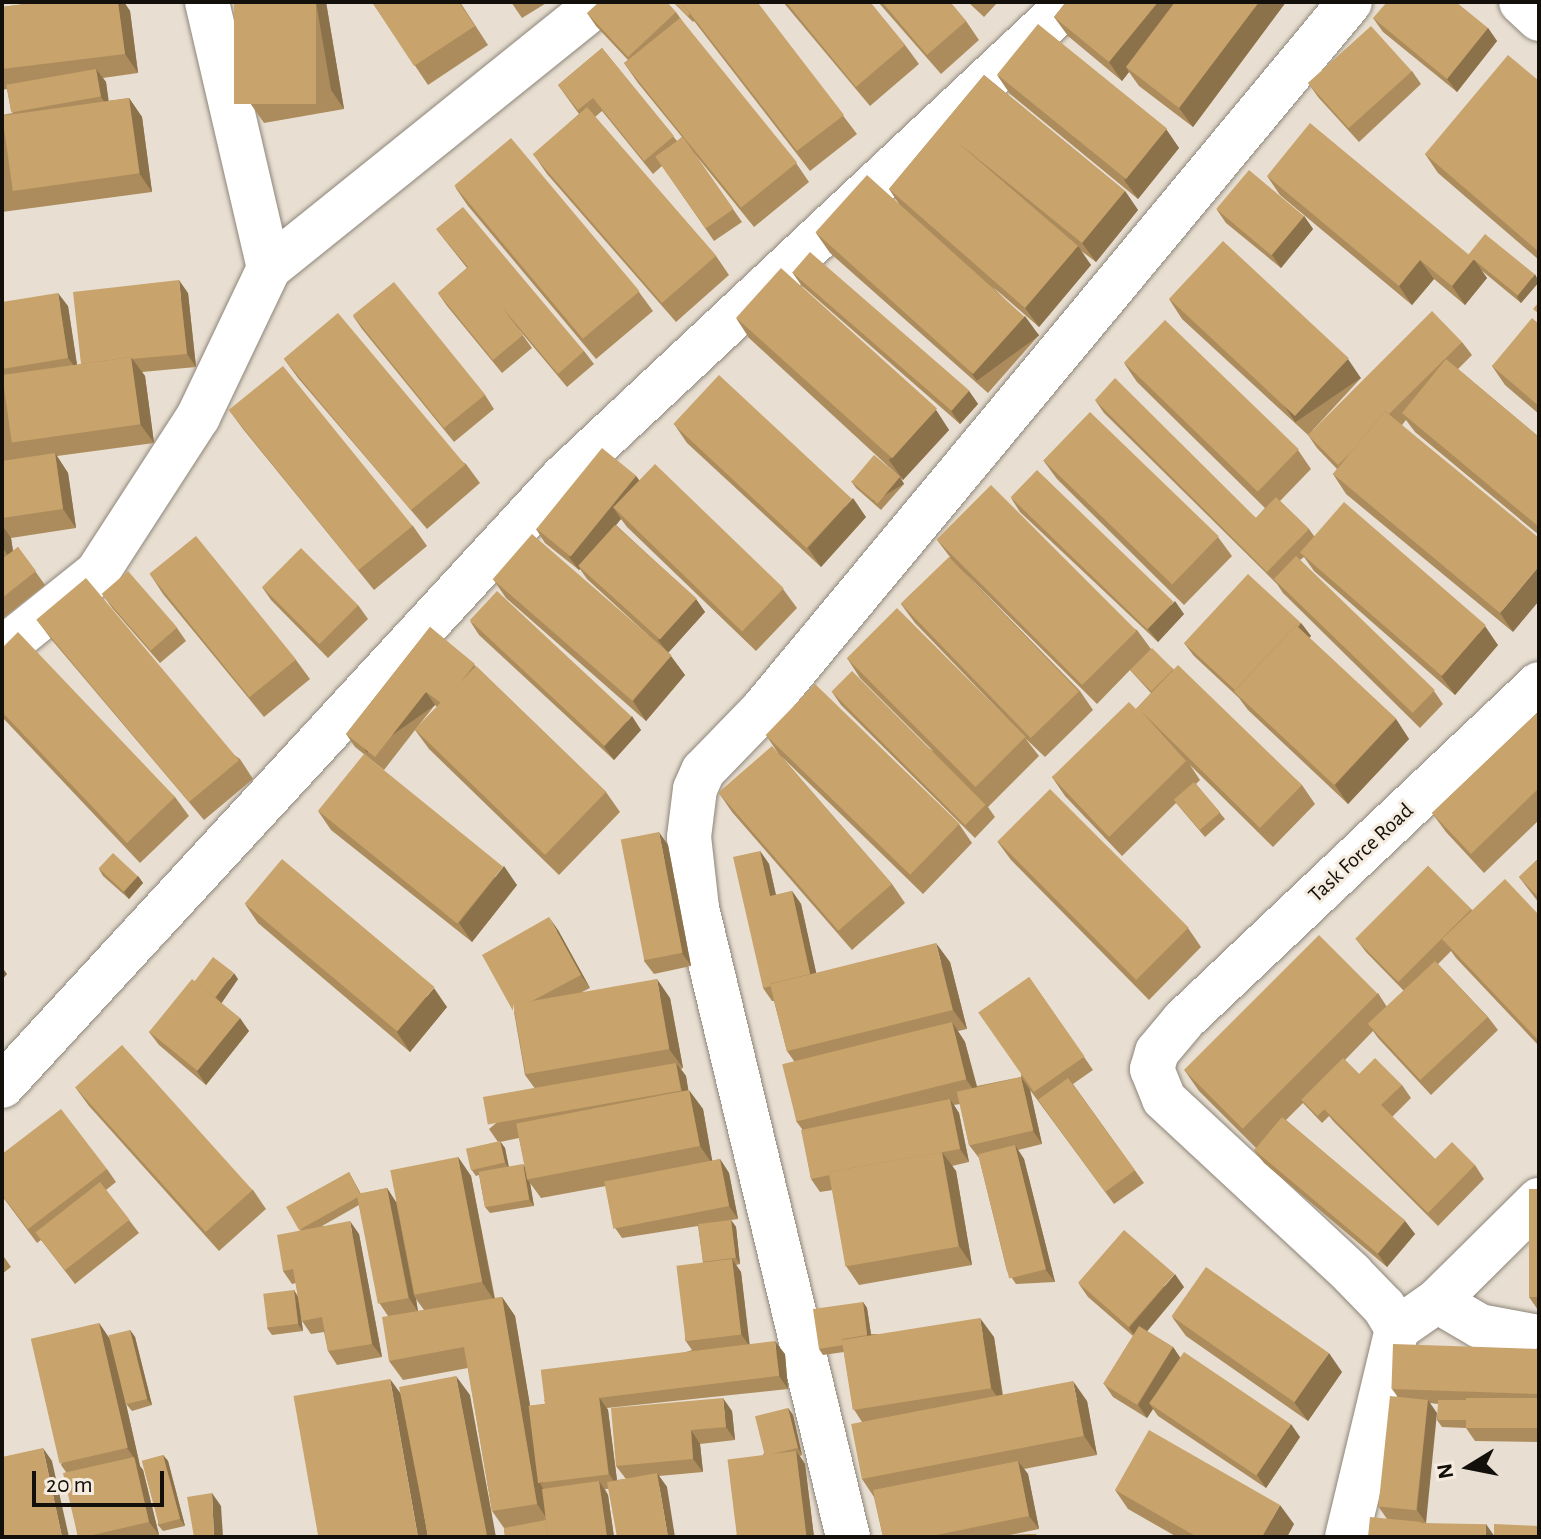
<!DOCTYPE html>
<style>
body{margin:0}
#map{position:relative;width:1541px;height:1539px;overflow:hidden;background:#e8dfd2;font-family:"Alegreya Sans",sans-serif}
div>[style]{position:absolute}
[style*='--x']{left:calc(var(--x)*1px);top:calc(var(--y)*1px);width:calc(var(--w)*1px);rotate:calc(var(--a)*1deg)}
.roads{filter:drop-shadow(0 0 2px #8d8579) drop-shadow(0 0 2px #8d8579)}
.street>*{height:44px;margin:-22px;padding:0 22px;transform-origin:22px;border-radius:22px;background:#fff}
.wall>*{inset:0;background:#ac8c5c}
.shaded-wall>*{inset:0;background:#8c724b;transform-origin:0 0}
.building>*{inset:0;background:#c8a36b;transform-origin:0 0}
span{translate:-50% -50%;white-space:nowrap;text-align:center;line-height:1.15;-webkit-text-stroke:6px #f5ecdf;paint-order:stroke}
.street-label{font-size:22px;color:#13100b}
.frame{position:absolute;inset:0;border:4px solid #13100b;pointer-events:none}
.north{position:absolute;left:1429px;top:1427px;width:80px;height:80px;-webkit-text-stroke:6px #f5ecdf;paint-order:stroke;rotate:260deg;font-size:22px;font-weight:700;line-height:32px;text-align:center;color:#13100b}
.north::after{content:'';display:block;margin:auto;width:28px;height:36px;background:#13100b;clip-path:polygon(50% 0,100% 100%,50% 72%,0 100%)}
.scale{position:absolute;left:32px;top:1471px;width:132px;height:36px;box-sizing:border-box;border:4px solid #13100b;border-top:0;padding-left:10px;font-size:24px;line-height:28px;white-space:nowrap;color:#13100b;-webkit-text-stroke:6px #f5ecdf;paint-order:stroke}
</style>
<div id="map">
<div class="roads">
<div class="street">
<i style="--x:207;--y:2;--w:273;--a:76.9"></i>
<i style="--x:1521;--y:2;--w:25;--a:43"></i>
<i style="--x:2;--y:649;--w:122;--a:-38.7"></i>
<i style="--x:97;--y:573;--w:186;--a:-57.1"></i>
<i style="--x:198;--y:417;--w:165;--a:-64.5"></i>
<i style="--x:269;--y:268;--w:425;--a:-38.8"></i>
<i style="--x:1539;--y:684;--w:490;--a:136.6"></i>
<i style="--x:1183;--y:1021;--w:40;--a:130"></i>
<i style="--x:1157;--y:1052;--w:18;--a:106"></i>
<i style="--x:1152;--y:1069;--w:32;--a:68"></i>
<i style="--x:1164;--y:1099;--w:257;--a:42.9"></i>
<i style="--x:1352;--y:1274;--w:46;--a:45.9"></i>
<i style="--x:1384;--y:1307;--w:26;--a:59"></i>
<i style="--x:1397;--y:1329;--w:49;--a:-35"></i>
<i style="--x:1437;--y:1301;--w:50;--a:30.2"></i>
<i style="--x:1480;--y:1326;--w:60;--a:10.6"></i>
<i style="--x:2;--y:1086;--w:828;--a:-47.35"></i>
<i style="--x:563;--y:477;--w:695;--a:-43.13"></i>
<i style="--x:1437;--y:1301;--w:144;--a:-44.7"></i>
<i style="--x:848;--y:1537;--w:647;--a:-103.5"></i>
<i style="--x:697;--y:908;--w:71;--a:-96.4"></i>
<i style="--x:689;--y:837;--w:48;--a:-82.9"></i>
<i style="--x:695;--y:789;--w:20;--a:-66"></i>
<i style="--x:703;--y:771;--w:86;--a:-45.9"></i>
<i style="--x:763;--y:709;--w:919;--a:-50.3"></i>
<i style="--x:1347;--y:1537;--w:214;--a:-76.5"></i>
</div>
</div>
<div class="wall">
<i style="clip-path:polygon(39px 2px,124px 2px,130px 11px,138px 73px,103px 78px,106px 82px,108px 101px,129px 98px,142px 117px,152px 192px,2px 212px,2px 115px,13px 113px,11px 110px,7px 89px,2px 90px,2px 7px)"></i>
<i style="clip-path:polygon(234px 2px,326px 2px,344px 109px,264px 123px,250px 103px)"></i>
<i style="clip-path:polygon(372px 2px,460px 2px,488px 45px,428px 85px)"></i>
<i style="clip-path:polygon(511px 2px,548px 2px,522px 18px)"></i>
<i style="clip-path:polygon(673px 2px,757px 2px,857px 134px,810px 171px,694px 21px,693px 22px)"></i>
<i style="clip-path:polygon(783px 2px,870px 2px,905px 45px,919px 64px,870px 106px)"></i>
<i style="clip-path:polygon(878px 2px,950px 2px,966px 21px,979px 40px,941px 74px)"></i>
<i style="clip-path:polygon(968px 2px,998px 2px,984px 17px)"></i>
<i style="clip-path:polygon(1066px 2px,1286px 2px,1193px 127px,1139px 86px,1129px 72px,1122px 81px,1068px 36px,1054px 17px)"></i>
<i style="clip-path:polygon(676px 12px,685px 25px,796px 163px,809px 182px,754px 227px,694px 153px,742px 222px,714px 241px,662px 166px,653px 174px,602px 111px,595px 117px,716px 256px,729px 275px,676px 322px,547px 174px,534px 155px,579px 114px,558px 85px,602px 48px,677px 141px,682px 137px,638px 83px,624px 63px,628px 60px,596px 26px,587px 13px)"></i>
<i style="clip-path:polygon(1373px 18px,1488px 28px,1497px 41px,1457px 92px,1383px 32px)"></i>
<i style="clip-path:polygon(1412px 71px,1421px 84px,1359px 142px,1318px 97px,1309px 84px)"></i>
<i style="clip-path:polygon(984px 75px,1125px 191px,1138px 210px,1096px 262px,1080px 250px,1091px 265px,1039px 327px,993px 287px,1039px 335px,988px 393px,830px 253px,816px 233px,899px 204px,889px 189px)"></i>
<i style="clip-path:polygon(997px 75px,1166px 129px,1179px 148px,1138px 199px,1010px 94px)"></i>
<i style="clip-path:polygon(1539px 81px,1539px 260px,1438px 173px,1425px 154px)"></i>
<i style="clip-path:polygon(1267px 176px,1468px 255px,1539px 280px,1539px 282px,1521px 303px,1481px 270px,1487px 278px,1465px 305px,1434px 279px,1412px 305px,1280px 195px)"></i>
<i style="clip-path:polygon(455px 187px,639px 292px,653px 311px,596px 359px,468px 206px)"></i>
<i style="clip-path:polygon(1217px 210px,1304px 216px,1313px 229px,1281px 268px,1226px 223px)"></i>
<i style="clip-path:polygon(436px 229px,584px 351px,594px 364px,567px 387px,516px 326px,532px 348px,502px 373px,447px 306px,438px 293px,467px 268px)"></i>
<i style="clip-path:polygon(792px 272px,969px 391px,978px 404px,960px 424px,801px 285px)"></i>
<i style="clip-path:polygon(188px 293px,196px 367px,142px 372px,145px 376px,154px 443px,57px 456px,68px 473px,76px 528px,11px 538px,13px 551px,18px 547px,45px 585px,2px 619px,2px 302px,68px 306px,77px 365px,81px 364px)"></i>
<i style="clip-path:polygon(1169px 299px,1361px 378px,1312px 431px,1462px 342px,1472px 355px,1458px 369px,1539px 437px,1539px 535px,1415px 432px,1406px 420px,1402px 425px,1513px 632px,1346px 494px,1333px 474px,1337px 469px,1317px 448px,1308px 435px,1182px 319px)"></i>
<i style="clip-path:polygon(353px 316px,485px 395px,494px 409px,454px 442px,362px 329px)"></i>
<i style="clip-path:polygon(736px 318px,936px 410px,949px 430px,903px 480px,749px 338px)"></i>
<i style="clip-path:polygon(1539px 324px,1539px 414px,1505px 385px,1492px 366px)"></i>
<i style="clip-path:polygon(284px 359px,466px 464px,480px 483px,427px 529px,298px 378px)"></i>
<i style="clip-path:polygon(1124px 363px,1298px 450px,1311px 469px,1280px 501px,1309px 529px,1314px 536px,1498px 645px,1455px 695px,1314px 571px,1304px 557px,1300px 560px,1434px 691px,1443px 704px,1420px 728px,1283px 593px,1277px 584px,1104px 413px,1095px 400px,1256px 518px,1265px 508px,1137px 382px)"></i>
<i style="clip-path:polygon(229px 410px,413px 526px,427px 546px,374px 590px,243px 429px)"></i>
<i style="clip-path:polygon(674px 424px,866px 517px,821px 567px,687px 443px)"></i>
<i style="clip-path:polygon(1043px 460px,1218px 537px,1232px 556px,1184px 605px,1057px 479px)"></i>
<i style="clip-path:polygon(636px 476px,639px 480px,783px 589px,797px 608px,756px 651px,627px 527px,621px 519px,616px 525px,696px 599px,705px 612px,668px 653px,685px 675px,646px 721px,506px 598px,493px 579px,648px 635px,587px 579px,580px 569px,579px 570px,545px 543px,536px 529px)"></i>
<i style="clip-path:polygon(900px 477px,904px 484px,881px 510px,856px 488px,851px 481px)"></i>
<i style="clip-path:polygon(1011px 498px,1184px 614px,1158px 642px,1020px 512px)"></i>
<i style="clip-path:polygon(937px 540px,1137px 630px,1151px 649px,1302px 785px,1315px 804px,1273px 847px,1190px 765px,1200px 780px,1196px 784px,1225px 819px,1205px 837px,1176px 803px,1122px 856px,1065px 796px,1052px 777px,1136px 709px,1151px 693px,1130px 670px,1097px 704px,963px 571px,1080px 691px,1093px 710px,1045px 757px,1025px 738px,1039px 756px,988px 807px,995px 817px,975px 838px,841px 705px,832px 692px,933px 751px,860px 678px,847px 658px,1020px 732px,915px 623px,901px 604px,950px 557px)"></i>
<i style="clip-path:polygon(150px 574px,296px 660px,310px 679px,264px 717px,163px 594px)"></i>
<i style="clip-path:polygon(262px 587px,358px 605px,368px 619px,328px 658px,271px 600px)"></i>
<i style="clip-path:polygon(103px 595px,177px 628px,186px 641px,160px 663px,112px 608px)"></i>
<i style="clip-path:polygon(37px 620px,240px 759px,253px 779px,204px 820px,51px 639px)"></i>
<i style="clip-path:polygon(470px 621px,641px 730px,614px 760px,479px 635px)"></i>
<i style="clip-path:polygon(1301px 623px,1311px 636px,1309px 638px,1396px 719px,1409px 739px,1348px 804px,1248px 710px,1239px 698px,1194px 656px,1184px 643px)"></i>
<i style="clip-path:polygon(evenodd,430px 627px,479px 669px,606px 792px,620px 812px,559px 875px,429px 749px,415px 730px,384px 770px,355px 747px,346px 734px,430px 627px,435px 705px,437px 707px,415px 730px,435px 705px)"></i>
<i style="clip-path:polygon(2px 648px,175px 797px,189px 816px,140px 863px,2px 717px)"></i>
<i style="clip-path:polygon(1539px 711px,1539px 820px,1484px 873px,1446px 832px,1432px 813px)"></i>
<i style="clip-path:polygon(766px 735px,959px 824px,972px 843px,923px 894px,781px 756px,892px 884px,905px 903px,852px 950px,732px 812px,719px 793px,778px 753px)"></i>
<i style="clip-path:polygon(318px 811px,517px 885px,472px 942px,331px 830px)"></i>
<i style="clip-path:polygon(997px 841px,1188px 928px,1201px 947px,1149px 1000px,1011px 860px)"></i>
<i style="clip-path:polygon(668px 845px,691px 966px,654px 974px,644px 961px)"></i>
<i style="clip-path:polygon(760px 851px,769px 864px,776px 895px,792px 891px,801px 904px,816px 973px,950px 962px,967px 1029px,958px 1031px,965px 1042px,977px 1086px,1021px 1077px,1029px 977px,1093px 1070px,1073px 1084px,1144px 1183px,1114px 1204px,1030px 1090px,1042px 1144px,1018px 1150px,1024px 1159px,1055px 1282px,1016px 1284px,1007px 1271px,979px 1158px,969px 1145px,960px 1104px,954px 1105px,959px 1113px,969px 1162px,952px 1166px,956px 1171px,972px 1265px,859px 1285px,846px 1266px,833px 1190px,820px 1192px,811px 1179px,802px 1129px,796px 1121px,794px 1061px,787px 1051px,774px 1001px,772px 1001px,763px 988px)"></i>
<i style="clip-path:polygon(1539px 858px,1539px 903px,1519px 877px)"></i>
<i style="clip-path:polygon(1428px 866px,1472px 910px,1539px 915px,1539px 1046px,1456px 958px,1451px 951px,1438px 964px,1488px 1017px,1498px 1030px,1431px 1095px,1378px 1038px,1373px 1031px,1345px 1060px,1359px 1074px,1402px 1085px,1411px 1098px,1392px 1117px,1435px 1159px,1475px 1165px,1484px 1179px,1438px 1226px,1334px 1122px,1329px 1116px,1322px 1123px,1303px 1103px,1286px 1120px,1405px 1221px,1415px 1234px,1387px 1267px,1264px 1163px,1254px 1150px,1256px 1148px,1199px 1091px,1185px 1071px,1378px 993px,1387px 1007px,1404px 991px,1366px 952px,1356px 939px)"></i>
<i style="clip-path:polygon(99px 869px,138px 876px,143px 883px,129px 899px,103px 876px)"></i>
<i style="clip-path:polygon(245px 904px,447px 1007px,410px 1052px,258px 923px)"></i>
<i style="clip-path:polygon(evenodd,558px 930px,590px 988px,582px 992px,670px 998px,683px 1068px,681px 1069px,686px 1076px,688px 1090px,703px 1109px,712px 1161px,720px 1159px,729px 1173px,738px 1219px,731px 1220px,736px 1227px,740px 1264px,736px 1265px,741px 1272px,749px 1344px,785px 1354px,788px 1389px,607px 1408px,608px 1410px,617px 1480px,626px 1479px,616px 1466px,732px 1411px,735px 1440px,700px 1444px,703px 1472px,659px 1476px,667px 1487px,605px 1489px,608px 1495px,614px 1537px,505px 1537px,504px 1528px,492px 1511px,468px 1368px,403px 1380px,389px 1361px,388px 1316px,380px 1304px,359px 1205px,322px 1226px,359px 1234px,382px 1357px,337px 1365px,328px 1351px,324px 1332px,311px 1334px,302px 1321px,299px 1302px,303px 1331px,272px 1335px,267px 1328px,294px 1290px,298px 1297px,296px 1283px,292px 1284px,283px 1271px,300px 1230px,349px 1172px,361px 1194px,387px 1188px,396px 1202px,458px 1157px,471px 1176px,495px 1298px,502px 1297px,515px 1316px,530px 1406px,547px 1404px,544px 1400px,692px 1350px,685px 1340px,703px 1262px,698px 1226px,622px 1238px,613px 1225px,606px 1186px,541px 1198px,530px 1183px,534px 1206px,490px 1213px,485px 1207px,479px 1175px,476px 1176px,471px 1169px,498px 1142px,489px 1129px,536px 1090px,525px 1075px,514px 1012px,558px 930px,519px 1138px,525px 1167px,509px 1167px,505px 1148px,500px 1142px,519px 1138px,558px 930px,416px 1299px,424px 1310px,418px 1311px,416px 1299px)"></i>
<i style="clip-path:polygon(238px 979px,221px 1003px,249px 1031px,206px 1085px,159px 1045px,149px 1032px,195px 982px)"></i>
<i style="clip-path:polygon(75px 1087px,253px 1190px,266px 1209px,219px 1251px,89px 1106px)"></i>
<i style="clip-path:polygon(107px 1169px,116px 1182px,106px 1190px,139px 1233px,75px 1284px,41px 1240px,37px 1243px,2px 1196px)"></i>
<i style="clip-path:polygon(1539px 1189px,1539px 1310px,1538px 1310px,1529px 1297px)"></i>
<i style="clip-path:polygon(2px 1254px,11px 1267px,2px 1274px)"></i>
<i style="clip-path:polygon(1079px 1284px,1184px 1287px,1147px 1331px,1173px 1347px,1180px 1357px,1300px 1437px,1266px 1488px,1158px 1416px,1153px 1409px,1147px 1418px,1113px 1397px,1104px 1384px,1133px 1336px,1088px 1297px)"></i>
<i style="clip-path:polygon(863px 1302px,867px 1308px,871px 1334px,994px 1337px,1003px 1395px,1087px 1401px,1097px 1455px,1024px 1469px,1028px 1474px,1039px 1529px,1010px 1535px,1036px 1534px,1038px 1537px,883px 1537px,874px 1497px,862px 1479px,862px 1422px,853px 1408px,844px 1352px,823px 1355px,819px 1349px)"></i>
<i style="clip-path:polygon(1172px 1317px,1342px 1372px,1308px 1421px,1186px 1336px)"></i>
<i style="clip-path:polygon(99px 1323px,111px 1341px,130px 1330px,135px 1337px,152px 1405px,132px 1411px,127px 1405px,120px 1377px,140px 1466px,143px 1470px,159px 1535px,151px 1537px,78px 1537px,66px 1472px,61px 1465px)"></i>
<i style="clip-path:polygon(1539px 1348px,1539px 1442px,1475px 1441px,1466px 1428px,1442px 1427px,1437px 1420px,1438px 1404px,1430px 1403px,1426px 1523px,1494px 1535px,1539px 1537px,1368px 1537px,1387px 1519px,1378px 1506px,1397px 1396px,1392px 1389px)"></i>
<i style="clip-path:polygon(788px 1408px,793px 1415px,802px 1455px,800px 1456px,805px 1464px,814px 1537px,736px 1537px,763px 1455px)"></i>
<i style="clip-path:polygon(163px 1455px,168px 1461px,185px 1526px,163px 1531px,158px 1525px)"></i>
<i style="clip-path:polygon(1115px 1490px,1294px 1524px,1287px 1537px,1177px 1537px,1128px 1509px)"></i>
</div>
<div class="shaded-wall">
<i style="clip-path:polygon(118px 2px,124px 2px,130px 11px,138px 73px,125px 54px)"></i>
<i style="clip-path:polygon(316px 2px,326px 2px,344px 109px,331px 90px)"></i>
<i style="clip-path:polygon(1158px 2px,1187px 2px,1126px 67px,1129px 72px,1122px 81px,1109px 62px)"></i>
<i style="clip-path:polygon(1259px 2px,1286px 2px,1193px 127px,1179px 108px)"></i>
<i style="clip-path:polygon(1488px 28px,1497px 41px,1457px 92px,1447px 79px)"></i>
<i style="clip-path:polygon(96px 69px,106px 82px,110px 110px,101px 97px)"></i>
<i style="clip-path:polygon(129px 98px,142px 117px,152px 192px,139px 173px)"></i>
<i style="clip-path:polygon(1166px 129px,1179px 148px,1138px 199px,1124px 180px)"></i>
<i style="clip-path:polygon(1125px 191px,1138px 210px,1096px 262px,1082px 243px)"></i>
<i style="clip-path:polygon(1304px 216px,1313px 229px,1281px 268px,1272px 255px)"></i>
<i style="clip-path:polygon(1078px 246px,1091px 265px,1039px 327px,1025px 308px)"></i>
<i style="clip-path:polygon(1474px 259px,1487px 278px,1465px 305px,1452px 286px)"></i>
<i style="clip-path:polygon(1420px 260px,1434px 279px,1412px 305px,1399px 286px)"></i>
<i style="clip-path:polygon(1535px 274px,1539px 282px,1521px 303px,1517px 297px)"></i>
<i style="clip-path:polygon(179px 280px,188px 293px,196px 367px,187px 354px)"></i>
<i style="clip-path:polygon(58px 293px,68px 306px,78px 371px,68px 358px)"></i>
<i style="left:1025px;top:316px;width:24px;height:77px;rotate:54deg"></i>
<i style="clip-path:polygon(131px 357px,145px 376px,154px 443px,140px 424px)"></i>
<i style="left:1348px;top:359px;width:23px;height:79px;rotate:56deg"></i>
<i style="clip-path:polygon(969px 391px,978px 404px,960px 424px,951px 411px)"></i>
<i style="clip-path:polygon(936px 410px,949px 430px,903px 480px,889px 460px)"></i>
<i style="clip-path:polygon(55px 453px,68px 473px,76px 528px,63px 509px)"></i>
<i style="clip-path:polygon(636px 476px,645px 489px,613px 507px,621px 519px,580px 568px,578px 566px,580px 569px,579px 570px,569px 557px)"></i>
<i style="left:900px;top:477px;width:8px;height:35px;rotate:60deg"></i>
<i style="clip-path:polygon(853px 498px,866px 517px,821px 567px,808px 548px)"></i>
<i style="clip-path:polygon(2px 525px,11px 538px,15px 565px,2px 547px)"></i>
<i style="clip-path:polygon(1539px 566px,1539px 601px,1513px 632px,1500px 613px)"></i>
<i style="clip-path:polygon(696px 599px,705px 612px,668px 653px,658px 640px)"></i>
<i style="clip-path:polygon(1175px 601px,1184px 614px,1158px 642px,1148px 629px)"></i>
<i style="clip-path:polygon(1301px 623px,1311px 636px,1248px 704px,1242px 698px)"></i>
<i style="clip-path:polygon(1485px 626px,1498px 645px,1455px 695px,1441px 676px)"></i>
<i style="clip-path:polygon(671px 656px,685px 675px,646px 721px,633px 701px)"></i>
<i style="left:426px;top:692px;width:16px;height:83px;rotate:55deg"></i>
<i style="clip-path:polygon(632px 716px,641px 730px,614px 760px,604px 747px)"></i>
<i style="clip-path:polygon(1396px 719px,1409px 739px,1348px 804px,1335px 785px)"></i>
<i style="clip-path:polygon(659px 832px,668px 845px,691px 966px,682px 953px)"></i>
<i style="clip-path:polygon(760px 851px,769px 864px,779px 909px,770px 896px)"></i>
<i style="clip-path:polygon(504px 866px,517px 885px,472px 942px,459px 923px)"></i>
<i style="clip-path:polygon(138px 876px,143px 883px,129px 899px,124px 892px)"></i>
<i style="clip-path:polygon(792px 891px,801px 904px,820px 990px,811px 977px)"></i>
<i style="clip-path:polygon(549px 917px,558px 930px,590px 988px,581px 975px)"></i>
<i style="clip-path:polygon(936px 943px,950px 962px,967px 1029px,953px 1010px)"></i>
<i style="clip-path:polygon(2px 967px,7px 974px,2px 980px)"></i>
<i style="clip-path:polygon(234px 973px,238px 979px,221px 1004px,216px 997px)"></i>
<i style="clip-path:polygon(657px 979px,670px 998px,683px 1068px,669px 1049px)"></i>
<i style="clip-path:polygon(434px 988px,447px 1007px,410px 1052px,397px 1032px)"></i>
<i style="clip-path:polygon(240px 1018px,249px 1031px,206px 1085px,197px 1071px)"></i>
<i style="clip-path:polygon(952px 1022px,965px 1042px,980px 1099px,966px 1079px)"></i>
<i style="clip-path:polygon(676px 1063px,686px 1076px,691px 1106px,682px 1092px)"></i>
<i style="clip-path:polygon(1021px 1077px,1030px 1090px,1042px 1144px,1033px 1131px)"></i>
<i style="clip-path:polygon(689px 1090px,703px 1109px,713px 1165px,700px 1146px)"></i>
<i style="clip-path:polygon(950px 1099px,959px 1113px,969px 1162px,960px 1149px)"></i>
<i style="clip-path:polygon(500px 1141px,505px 1148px,509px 1169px,505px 1162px)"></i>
<i style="clip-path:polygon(1015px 1145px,1024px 1159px,1055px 1282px,1045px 1269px)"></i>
<i style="clip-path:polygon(942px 1152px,956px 1171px,972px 1265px,959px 1246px)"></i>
<i style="clip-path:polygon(458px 1157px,471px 1176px,495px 1302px,482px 1282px)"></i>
<i style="clip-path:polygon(720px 1159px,729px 1173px,738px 1219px,729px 1206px)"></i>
<i style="clip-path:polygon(523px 1164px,528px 1171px,527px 1179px,530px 1183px,534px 1206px,529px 1199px)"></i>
<i style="clip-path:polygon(387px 1188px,396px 1202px,414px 1296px,416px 1299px,418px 1312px,409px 1298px)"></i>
<i style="clip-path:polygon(731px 1220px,736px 1227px,740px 1264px,736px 1258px)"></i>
<i style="clip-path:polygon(350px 1221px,359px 1234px,382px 1357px,372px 1344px)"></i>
<i style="clip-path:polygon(1405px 1221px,1415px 1234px,1387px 1267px,1378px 1254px)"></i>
<i style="clip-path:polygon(732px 1259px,741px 1272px,750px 1347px,741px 1334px)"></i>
<i style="clip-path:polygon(1175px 1274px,1184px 1287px,1139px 1341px,1129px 1328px)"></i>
<i style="clip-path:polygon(294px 1290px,298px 1297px,303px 1331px,298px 1324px)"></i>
<i style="clip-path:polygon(502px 1297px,515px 1316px,543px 1483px,540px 1483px,544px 1490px,550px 1523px,537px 1504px)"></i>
<i style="clip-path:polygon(863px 1302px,867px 1308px,873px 1348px,868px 1342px)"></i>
<i style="clip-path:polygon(980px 1318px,994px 1337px,1004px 1407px,991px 1388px)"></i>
<i style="clip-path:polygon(99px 1323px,112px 1342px,140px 1466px,143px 1470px,159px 1535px,149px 1522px,135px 1459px,127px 1448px)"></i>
<i style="clip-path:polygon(130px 1330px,135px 1337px,152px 1405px,147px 1399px)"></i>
<i style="clip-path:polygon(775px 1341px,785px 1354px,788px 1389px,779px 1376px)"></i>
<i style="clip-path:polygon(1173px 1347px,1182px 1361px,1149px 1403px,1153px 1409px,1147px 1418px,1138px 1405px)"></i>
<i style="clip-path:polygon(1329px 1353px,1342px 1372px,1308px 1421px,1294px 1402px)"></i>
<i style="clip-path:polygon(456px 1376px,470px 1395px,496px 1537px,486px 1537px)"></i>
<i style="clip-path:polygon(390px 1379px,404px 1398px,428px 1537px,418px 1537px)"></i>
<i style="clip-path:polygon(1073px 1381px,1087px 1401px,1097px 1455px,1084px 1436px)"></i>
<i style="clip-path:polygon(599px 1397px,608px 1410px,618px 1488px,609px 1474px)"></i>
<i style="clip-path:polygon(723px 1398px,732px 1411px,735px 1440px,726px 1427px)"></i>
<i style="clip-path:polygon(1428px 1400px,1437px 1413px,1426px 1523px,1417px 1510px)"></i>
<i style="clip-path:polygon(788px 1408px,793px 1415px,802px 1455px,798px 1448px)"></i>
<i style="clip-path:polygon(1291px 1424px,1300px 1437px,1266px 1488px,1257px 1475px)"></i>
<i style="clip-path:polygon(691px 1430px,700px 1444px,703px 1472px,693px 1459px)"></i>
<i style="clip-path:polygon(43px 1448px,52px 1461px,69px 1537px,62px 1537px)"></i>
<i style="clip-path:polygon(796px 1451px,805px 1464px,814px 1537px,806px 1537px)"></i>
<i style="clip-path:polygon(163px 1455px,168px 1461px,185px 1526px,180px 1519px)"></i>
<i style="clip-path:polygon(1018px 1461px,1028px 1474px,1039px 1529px,1029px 1516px)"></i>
<i style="clip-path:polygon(657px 1473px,667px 1487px,675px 1537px,668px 1537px)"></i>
<i style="clip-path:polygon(599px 1481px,608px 1495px,614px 1537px,607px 1537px)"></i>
<i style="clip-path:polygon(212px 1493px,221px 1506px,223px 1537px,214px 1537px)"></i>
<i style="clip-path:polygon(1280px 1505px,1294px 1524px,1287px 1537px,1262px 1537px)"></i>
<i style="clip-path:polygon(1486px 1524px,1495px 1537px,1486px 1537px)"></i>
</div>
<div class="building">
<i style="clip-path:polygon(39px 2px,118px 2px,125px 54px,2px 69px,2px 7px)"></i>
<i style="left:234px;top:2px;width:82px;height:102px"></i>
<i style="clip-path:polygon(372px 2px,459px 2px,475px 26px,414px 66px)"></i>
<i style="clip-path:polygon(599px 2px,667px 2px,676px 12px,628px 57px,587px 13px)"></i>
<i style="clip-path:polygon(674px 2px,684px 2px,682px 3px,690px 14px,688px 16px)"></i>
<i style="clip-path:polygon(684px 2px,757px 2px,844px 115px,797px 151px,682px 3px)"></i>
<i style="clip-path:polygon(786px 2px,870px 2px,905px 45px,856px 87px)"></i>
<i style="clip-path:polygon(882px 2px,950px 2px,966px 21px,927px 55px)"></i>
<i style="clip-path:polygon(1066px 2px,1158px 2px,1109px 62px,1054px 17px)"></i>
<i style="clip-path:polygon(1175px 2px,1259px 2px,1179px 108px,1126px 67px)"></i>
<i style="clip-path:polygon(1387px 2px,1456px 2px,1488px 28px,1447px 79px,1373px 18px)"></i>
<i style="left:680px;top:18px;width:186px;height:72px;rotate:51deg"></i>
<i style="left:1038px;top:24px;width:166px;height:65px;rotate:39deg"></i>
<i style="left:1371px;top:26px;width:61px;height:85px;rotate:48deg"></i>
<i style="clip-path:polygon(602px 48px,674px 136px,644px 161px,593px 98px,578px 110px,558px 85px)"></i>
<i style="clip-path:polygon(1508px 55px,1539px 81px,1539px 252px,1425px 154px)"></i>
<i style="left:96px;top:69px;width:28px;height:91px;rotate:80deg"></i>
<i style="clip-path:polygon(984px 75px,1125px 191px,1082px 243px,956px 141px,1078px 246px,1025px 308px,889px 189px)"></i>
<i style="left:129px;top:98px;width:76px;height:128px;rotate:82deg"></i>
<i style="left:587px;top:107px;width:197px;height:72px;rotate:49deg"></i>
<i style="clip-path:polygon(1310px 123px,1474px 259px,1452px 286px,1420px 260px,1399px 286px,1267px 176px)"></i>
<i style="left:683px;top:137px;width:88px;height:34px;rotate:55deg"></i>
<i style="left:511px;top:138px;width:200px;height:74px;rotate:50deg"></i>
<i style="left:1249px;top:170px;width:72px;height:51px;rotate:40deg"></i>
<i style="left:867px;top:175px;width:212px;height:77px;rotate:42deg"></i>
<i style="clip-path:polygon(463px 207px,584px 351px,558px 374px,502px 307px,523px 335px,493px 360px,438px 293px,468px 267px,436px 229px)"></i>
<i style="left:1485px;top:234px;width:64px;height:27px;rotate:39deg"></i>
<i style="left:1223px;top:241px;width:172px;height:79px;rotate:43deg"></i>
<i style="left:810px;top:252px;width:211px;height:27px;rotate:41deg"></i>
<i style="left:781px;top:268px;width:210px;height:67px;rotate:42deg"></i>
<i style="clip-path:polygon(179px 280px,187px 354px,132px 359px,131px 357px,81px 364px,73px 292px)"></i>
<i style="left:394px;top:282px;width:145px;height:53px;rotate:51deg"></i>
<i style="clip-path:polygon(58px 293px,68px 358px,2px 369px,2px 302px)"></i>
<i style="clip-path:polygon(1539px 302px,1539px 314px,1533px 309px)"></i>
<i style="clip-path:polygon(1432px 311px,1462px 342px,1389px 414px,1385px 411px,1352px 451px,1338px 465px,1308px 435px)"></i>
<i style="left:338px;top:313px;width:198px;height:71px;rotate:50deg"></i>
<i style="clip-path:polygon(1532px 318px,1539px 324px,1539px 406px,1492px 366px)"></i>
<i style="left:1165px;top:320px;width:186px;height:59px;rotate:44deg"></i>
<i style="left:131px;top:357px;width:68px;height:130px;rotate:82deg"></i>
<i style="clip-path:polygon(1446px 359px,1539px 437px,1539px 527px,1402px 413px)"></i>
<i style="left:283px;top:366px;width:206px;height:70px;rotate:51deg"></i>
<i style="left:719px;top:375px;width:182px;height:67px;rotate:43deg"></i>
<i style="clip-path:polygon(1115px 378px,1256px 518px,1276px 497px,1309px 529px,1267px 572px,1095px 400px)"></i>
<i style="clip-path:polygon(1385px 411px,1539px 538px,1539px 566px,1500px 613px,1333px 474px)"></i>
<i style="left:1090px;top:412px;width:179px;height:67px;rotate:44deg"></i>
<i style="left:602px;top:448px;width:44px;height:104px;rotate:39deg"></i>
<i style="clip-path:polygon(55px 453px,63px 509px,2px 518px,2px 461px)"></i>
<i style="left:874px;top:455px;width:34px;height:35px;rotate:40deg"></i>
<i style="left:655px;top:464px;width:179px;height:60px;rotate:44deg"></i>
<i style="left:1037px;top:470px;width:190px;height:38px;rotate:44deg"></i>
<i style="left:991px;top:485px;width:206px;height:77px;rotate:45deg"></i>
<i style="left:1344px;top:502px;width:188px;height:67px;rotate:41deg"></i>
<i style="left:615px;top:525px;width:110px;height:55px;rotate:42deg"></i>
<i style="left:532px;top:534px;width:185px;height:60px;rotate:41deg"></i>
<i style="left:196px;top:536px;width:159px;height:60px;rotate:51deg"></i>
<i style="clip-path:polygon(18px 547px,36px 571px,2px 598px,2px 559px)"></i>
<i style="left:301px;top:548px;width:81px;height:55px;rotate:45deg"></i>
<i style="left:1296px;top:556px;width:193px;height:32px;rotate:44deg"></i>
<i style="left:949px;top:557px;width:187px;height:67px;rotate:46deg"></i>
<i style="left:128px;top:571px;width:75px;height:35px;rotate:49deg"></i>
<i style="clip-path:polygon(1248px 574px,1301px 623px,1298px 627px,1296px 625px,1235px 690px,1184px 643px)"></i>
<i style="left:86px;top:578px;width:238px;height:65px;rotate:50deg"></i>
<i style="left:497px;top:591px;width:184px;height:40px;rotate:43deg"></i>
<i style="left:897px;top:608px;width:182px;height:71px;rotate:45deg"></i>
<i style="left:1296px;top:625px;width:137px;height:91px;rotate:43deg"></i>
<i style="clip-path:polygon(430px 627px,475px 664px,459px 684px,441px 703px,426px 692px,375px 757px,346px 734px)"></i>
<i style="clip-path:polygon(18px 632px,175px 797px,127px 843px,2px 712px,2px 648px)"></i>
<i style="left:1152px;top:648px;width:30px;height:31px;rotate:45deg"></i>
<i style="clip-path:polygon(1178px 665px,1302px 785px,1260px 828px,1141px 711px,1186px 761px,1109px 837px,1052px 777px,1129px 702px,1136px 709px)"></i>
<i style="left:476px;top:666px;width:181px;height:88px;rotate:44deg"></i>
<i style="left:852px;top:671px;width:189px;height:29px;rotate:45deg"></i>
<i style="left:815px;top:684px;width:201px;height:71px;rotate:44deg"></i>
<i style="clip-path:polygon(1539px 711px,1539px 788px,1471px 854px,1432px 813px)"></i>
<i style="left:772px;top:746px;width:183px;height:71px;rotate:49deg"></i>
<i style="left:364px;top:754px;width:179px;height:73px;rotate:39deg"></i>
<i style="left:1194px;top:782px;width:40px;height:27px;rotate:49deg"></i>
<i style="left:1050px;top:789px;width:196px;height:74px;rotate:45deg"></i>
<i style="left:659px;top:832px;width:123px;height:39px;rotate:79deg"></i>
<i style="clip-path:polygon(760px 851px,770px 896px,792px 891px,810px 974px,770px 984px,771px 986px,763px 988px,733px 857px)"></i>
<i style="left:113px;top:853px;width:34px;height:21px;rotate:43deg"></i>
<i style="clip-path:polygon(1539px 858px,1539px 898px,1519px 877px)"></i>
<i style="left:282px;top:859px;width:199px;height:58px;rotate:40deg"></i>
<i style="left:1428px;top:866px;width:61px;height:103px;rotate:45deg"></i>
<i style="clip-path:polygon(1505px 879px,1539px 915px,1539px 1041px,1442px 939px)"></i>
<i style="clip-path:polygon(549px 917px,581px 975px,532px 1001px,513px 1005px,513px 1011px,482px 955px)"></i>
<i style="left:1319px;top:935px;width:83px;height:191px;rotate:45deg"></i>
<i style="left:936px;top:943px;width:69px;height:171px;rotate:76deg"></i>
<i style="left:213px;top:957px;width:26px;height:31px;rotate:37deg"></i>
<i style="left:1435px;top:961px;width:77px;height:92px;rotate:47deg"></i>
<i style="left:1029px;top:977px;width:97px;height:62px;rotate:55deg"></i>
<i style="left:192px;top:979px;width:62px;height:68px;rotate:39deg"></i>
<i style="left:657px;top:979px;width:71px;height:146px;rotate:80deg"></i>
<i style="left:952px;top:1022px;width:59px;height:175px;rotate:76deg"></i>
<i style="left:122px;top:1045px;width:195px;height:63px;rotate:48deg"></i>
<i style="left:1343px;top:1058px;width:23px;height:59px;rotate:45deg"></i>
<i style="clip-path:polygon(1375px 1058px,1402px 1085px,1381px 1105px,1435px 1159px,1452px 1142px,1475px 1165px,1428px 1213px,1324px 1109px)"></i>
<i style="left:676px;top:1063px;width:28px;height:196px;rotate:80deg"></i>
<i style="left:1021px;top:1077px;width:55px;height:66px;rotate:77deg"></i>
<i style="left:1068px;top:1078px;width:114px;height:37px;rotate:54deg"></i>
<i style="left:689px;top:1090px;width:57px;height:176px;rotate:79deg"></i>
<i style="clip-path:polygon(950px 1099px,960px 1149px,829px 1172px,830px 1175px,811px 1179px,801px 1130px)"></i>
<i style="clip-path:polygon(61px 1109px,107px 1169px,28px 1229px,2px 1195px,2px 1154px)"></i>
<i style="left:1282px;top:1117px;width:161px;height:43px;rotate:40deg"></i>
<i style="left:500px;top:1141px;width:22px;height:35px;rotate:77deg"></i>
<i style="left:1015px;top:1145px;width:128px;height:38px;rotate:76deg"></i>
<i style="left:942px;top:1152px;width:96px;height:115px;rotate:80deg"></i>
<i style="left:458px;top:1157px;width:127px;height:69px;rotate:79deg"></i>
<i style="left:720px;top:1159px;width:48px;height:118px;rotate:79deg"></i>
<i style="left:523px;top:1164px;width:36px;height:45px;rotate:80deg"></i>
<i style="clip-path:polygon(349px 1172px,360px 1194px,357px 1194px,358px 1197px,299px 1230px,286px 1207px)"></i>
<i style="left:100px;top:1182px;width:48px;height:82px;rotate:52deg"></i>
<i style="left:387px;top:1188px;width:112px;height:31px;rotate:79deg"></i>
<i style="left:1529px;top:1189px;width:10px;height:108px"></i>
<i style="left:731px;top:1220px;width:38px;height:33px;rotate:83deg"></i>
<i style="clip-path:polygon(350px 1221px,372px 1344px,328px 1351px,322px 1317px,302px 1321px,293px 1269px,283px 1271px,277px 1235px)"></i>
<i style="left:1124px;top:1230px;width:67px;height:70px;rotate:41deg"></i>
<i style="left:732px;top:1259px;width:76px;height:56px;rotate:83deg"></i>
<i style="left:1206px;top:1267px;width:150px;height:60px;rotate:35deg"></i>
<i style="left:294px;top:1290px;width:34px;height:31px;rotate:83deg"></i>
<i style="clip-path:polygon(502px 1297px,537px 1504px,492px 1511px,464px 1347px,389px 1361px,382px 1317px)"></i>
<i style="clip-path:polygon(863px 1302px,867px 1335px,842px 1339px,843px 1345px,819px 1349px,813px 1309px)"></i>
<i style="left:980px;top:1318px;width:71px;height:140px;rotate:81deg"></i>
<i style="left:99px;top:1323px;width:128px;height:70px;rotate:77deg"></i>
<i style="left:1139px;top:1326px;width:40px;height:68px;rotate:32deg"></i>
<i style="left:130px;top:1330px;width:71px;height:22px;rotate:76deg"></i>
<i style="left:775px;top:1341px;width:35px;height:236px;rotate:83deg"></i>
<i style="left:1393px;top:1344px;width:146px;height:45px;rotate:2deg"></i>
<i style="left:1184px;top:1352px;width:129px;height:62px;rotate:34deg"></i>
<i style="left:456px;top:1376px;width:164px;height:58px;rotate:79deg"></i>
<i style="left:390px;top:1379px;width:160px;height:98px;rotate:80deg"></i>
<i style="left:1073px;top:1381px;width:56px;height:226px;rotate:79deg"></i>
<i style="left:1390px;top:1396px;width:38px;height:111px;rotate:6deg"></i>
<i style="left:599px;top:1397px;width:78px;height:71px;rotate:83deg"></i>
<i style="clip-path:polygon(723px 1398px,726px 1427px,691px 1430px,693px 1459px,616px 1466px,611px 1408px)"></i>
<i style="left:1466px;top:1398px;width:73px;height:30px"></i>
<i style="left:1438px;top:1400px;width:28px;height:20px"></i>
<i style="left:788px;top:1408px;width:41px;height:34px;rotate:76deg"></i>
<i style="clip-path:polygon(1149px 1430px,1280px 1505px,1262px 1537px,1197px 1537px,1115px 1490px)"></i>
<i style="clip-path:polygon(43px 1448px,62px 1537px,3px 1537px,2px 1457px)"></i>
<i style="left:796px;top:1451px;width:87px;height:69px;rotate:83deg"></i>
<i style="left:163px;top:1455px;width:66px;height:22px;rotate:75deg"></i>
<i style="clip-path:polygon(134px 1457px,149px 1522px,84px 1537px,78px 1537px,63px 1473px)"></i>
<i style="clip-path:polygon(1018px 1461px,1029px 1516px,927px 1537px,883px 1537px,873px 1490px)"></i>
<i style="clip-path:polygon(657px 1473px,668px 1537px,617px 1537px,607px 1482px)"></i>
<i style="clip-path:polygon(599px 1481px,607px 1537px,548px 1537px,542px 1489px)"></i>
<i style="clip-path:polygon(212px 1493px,214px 1537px,232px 1537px,194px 1537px,187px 1497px)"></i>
<i style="clip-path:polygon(1370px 1517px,1422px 1522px,1420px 1523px,1420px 1537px,1368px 1537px)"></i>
<i style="clip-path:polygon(546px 1520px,548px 1537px,505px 1537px,504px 1528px)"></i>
<i style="left:1420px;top:1523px;width:66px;height:14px;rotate:1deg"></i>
<i style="clip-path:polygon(1494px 1524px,1539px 1526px,1539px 1537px,1494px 1537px)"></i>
<i style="clip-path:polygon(1036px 1534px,1036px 1537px,993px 1537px,993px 1536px)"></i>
</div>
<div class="street-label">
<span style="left:1361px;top:853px;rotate:-43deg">Task Force Road</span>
</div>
<div class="frame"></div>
<div class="north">N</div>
<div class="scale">20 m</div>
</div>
